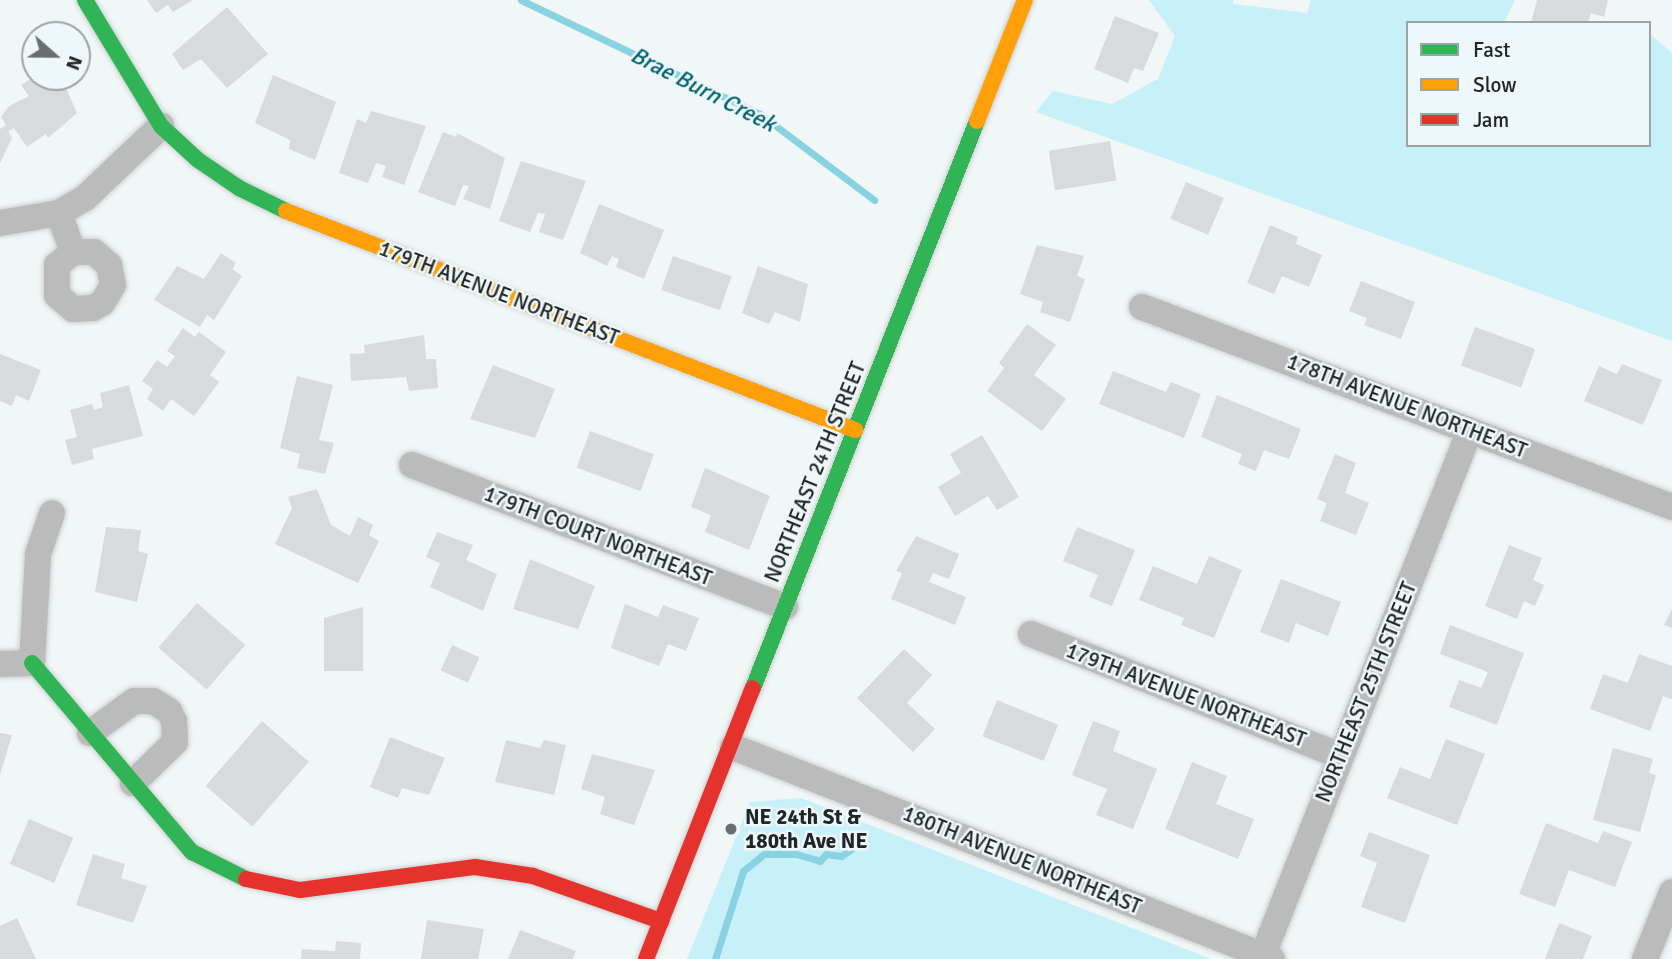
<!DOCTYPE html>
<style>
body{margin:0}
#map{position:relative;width:1672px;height:959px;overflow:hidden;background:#f1f6f7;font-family:Signika,sans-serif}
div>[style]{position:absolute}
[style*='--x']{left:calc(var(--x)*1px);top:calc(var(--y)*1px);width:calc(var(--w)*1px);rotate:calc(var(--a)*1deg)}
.green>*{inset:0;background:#c7f0f9}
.stream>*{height:7px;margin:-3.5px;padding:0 3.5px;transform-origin:3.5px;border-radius:3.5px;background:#88d2e1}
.building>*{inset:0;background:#d8dbdc;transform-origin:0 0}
.roads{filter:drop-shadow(0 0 2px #ccd0d0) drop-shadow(0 0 2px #ccd0d0)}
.street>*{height:26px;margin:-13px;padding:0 13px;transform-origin:13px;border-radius:13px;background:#bbbbbc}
.fast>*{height:16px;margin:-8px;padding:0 8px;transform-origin:8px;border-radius:8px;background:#30b455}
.slow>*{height:16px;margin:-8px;padding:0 8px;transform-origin:8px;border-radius:8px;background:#ff9f0a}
.jam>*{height:16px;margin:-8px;padding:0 8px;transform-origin:8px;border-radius:8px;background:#e5322d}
.dots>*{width:19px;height:19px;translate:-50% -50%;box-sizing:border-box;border:4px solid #eef8fa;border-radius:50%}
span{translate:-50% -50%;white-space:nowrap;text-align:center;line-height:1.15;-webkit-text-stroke:5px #eef8fa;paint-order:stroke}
.street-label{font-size:21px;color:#212525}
.poi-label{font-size:21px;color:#212525;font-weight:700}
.left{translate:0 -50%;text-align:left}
.water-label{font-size:23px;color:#00606e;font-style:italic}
.legend{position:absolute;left:1406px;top:21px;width:245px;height:126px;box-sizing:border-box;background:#eef8fa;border:2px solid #9ca4a5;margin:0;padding:9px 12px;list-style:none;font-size:21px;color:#212525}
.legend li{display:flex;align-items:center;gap:14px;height:35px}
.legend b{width:35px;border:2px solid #9ca4a5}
.north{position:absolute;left:21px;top:21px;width:70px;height:70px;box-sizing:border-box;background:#eef8fa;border:2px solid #9ca4a5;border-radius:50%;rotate:111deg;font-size:19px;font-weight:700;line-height:28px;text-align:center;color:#212525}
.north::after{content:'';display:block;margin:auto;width:24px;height:32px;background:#6a6e6e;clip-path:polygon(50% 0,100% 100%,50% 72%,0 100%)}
</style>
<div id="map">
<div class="green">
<i style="clip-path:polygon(1149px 0,1233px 0,1233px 4px,1307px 13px,1311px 0,1515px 0,1504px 23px,1408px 23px,1408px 145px,1649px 145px,1649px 33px,1672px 53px,1672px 341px,1036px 112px,1053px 91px,1112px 104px,1158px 79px,1175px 36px)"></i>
<i style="clip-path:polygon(801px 798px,1211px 959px,1212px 959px,687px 959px,750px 802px)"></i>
</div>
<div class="stream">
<i style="--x:521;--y:0;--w:265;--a:25.5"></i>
<i style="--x:760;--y:114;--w:143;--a:37"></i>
<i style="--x:715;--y:959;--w:92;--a:-72.3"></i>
<i style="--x:743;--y:871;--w:27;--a:-39"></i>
<i style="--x:764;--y:854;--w:32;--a:0"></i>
<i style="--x:796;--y:854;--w:25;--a:16"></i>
<i style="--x:820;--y:861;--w:9;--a:-49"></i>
<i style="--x:826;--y:854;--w:15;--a:8"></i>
<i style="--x:841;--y:856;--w:11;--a:-34"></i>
</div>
<div class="building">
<i style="clip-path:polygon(147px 0,193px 0,173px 12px,168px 5px,156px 13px)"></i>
<i style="clip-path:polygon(1537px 0,1608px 0,1604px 17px,1591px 13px,1588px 23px,1531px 23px)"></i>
<i style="clip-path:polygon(227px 7px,268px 54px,227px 88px,201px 59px,183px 70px,172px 54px)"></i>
<i style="clip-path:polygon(1115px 16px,1159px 33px,1143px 71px,1134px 68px,1128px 83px,1094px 69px)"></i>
<i style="clip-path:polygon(35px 53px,35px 77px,61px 77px,77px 113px,48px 138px,46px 134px,27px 147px,14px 128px,8px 131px,12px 138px,0 163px,0 129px,6px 125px,1px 117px,9px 106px,29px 96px,21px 85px,33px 77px,23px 62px)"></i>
<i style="clip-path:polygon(273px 75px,336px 102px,315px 160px,289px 149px,290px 140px,255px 123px)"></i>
<i style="clip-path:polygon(371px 111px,426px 126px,404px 185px,382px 177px,386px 166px,376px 163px,368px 183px,339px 173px,357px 119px,366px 123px)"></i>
<i style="clip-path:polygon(443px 132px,456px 137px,457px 133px,505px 158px,490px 209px,463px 199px,469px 186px,463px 185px,455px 206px,418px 192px)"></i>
<i style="left:1110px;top:141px;width:40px;height:62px;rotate:81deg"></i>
<i style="clip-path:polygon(521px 161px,586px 181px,563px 240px,539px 232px,545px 214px,538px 213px,530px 232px,499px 221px)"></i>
<i style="left:1186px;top:182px;width:41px;height:40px;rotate:23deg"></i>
<i style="clip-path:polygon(599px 204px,664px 230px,644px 279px,616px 267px,619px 259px,612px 256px,607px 266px,580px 253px)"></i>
<i style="clip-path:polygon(1270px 225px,1298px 237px,1296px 244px,1322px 255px,1309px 287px,1282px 276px,1274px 294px,1247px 283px)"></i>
<i style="clip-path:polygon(1037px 245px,1084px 256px,1077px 276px,1085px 279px,1070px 322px,1040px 312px,1043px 302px,1020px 294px)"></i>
<i style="clip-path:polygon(221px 253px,236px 263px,232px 269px,242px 276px,214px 320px,207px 315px,200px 327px,154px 300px,177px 266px,204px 279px)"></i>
<i style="left:673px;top:256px;width:62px;height:36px;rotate:19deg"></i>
<i style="clip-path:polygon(758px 266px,808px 284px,800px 322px,775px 312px,769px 324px,742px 313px)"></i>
<i style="clip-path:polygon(1361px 281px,1415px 302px,1401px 339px,1364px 325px,1367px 318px,1349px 311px)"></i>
<i style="clip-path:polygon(1027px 324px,1056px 345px,1034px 375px,1066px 399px,1042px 431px,987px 391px,1004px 368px,999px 363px)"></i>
<i style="left:1475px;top:327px;width:64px;height:41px;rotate:20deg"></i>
<i style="clip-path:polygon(183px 328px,195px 337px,199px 332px,226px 352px,210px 375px,219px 382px,194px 416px,171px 399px,163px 411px,147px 399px,153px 389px,142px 381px,157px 360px,167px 367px,175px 356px,167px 351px)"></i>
<i style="clip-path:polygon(424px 335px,426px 359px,436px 359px,438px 388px,409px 391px,406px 377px,351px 381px,350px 354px,365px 353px,364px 345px)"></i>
<i style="clip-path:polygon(0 354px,41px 370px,29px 401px,16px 395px,12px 406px,0 401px)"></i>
<i style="clip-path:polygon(1622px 364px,1662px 380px,1643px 425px,1584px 401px,1599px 366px,1617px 374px)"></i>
<i style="clip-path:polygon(493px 365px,555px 389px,535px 438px,470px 419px)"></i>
<i style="clip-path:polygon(1113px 371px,1166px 392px,1171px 382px,1201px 394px,1184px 438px,1099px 404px)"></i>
<i style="clip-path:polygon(297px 376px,333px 385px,319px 440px,334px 443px,325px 474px,297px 468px,300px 454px,280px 448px)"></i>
<i style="clip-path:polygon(129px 385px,143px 436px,92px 449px,94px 459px,72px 465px,65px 440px,77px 437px,70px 410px,92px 404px,94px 410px,103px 407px,100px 393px)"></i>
<i style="clip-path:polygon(1217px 395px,1301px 429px,1289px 459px,1264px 450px,1256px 471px,1238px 464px,1242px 454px,1201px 437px)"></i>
<i style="left:590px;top:431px;width:68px;height:39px;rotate:20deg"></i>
<i style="clip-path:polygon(982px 435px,1019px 497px,997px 510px,988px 496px,955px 516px,938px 487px,961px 473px,950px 454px)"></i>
<i style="clip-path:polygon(1335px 454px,1356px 463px,1345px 493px,1369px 503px,1356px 535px,1320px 521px,1327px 503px,1317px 499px)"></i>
<i style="clip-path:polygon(705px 468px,770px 496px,749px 550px,705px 532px,711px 515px,691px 507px)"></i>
<i style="clip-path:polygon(317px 489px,331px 525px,350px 536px,358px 517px,373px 525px,369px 535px,379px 541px,358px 583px,275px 544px,292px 508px,288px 497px)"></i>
<i style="clip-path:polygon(106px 527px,141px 530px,138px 551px,148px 554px,137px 602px,95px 592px)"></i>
<i style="clip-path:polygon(1077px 527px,1135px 550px,1112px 606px,1089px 597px,1098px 575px,1063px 561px)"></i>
<i style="clip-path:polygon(437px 532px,473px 545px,466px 560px,497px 574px,483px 611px,430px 587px,440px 563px,426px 557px)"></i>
<i style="clip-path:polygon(916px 536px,959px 554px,949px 579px,933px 573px,929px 582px,966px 597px,955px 625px,891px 599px,902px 573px,896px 571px)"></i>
<i style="clip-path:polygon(1509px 545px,1542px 558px,1533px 580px,1544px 585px,1535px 606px,1524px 601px,1517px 619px,1485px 606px)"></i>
<i style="clip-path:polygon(1209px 556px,1242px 570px,1214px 638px,1181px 625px,1184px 618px,1139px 600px,1153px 566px,1197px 584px)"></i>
<i style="clip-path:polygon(530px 559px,595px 586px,578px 629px,513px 609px)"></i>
<i style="clip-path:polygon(1281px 579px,1341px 602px,1328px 636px,1296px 623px,1289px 643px,1260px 632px)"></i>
<i style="left:197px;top:603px;width:64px;height:59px;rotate:41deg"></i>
<i style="clip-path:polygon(625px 604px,658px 617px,663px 605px,699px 618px,686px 651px,668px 644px,659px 666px,611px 648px)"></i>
<i style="clip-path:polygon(363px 607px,363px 671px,324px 671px,324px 618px)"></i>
<i style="clip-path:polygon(1672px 609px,1672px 628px,1664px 625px)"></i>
<i style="clip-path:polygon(1450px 625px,1524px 653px,1497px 725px,1449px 707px,1459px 680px,1481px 688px,1488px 672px,1440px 654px)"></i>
<i style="left:452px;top:645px;width:30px;height:28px;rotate:24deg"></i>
<i style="clip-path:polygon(904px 649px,932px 675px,907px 703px,935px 729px,913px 752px,857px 698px)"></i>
<i style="clip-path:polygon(1639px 654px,1672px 666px,1672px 699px,1663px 696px,1650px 731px,1590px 709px,1603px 674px,1628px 683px)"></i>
<i style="left:997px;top:700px;width:66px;height:39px;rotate:22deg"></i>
<i style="left:262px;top:721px;width:62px;height:86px;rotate:41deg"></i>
<i style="clip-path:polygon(1093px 721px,1120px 731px,1113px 751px,1157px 769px,1133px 829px,1096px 815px,1107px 789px,1072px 775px)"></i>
<i style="clip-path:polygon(0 733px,12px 735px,0 775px)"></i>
<i style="clip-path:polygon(390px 737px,445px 758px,429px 795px,402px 788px,398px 798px,370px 787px)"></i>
<i style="clip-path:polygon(1446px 739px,1485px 754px,1457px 825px,1387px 798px,1400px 767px,1430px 779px)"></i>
<i style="clip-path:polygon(506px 740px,540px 748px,544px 740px,566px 745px,554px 795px,495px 782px)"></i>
<i style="clip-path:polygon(1613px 748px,1653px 759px,1649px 773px,1656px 775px,1640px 832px,1593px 820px)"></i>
<i style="clip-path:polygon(592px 754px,655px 770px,634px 825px,600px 814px,605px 797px,581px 789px)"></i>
<i style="clip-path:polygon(1192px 762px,1227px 776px,1216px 804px,1254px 819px,1238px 859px,1165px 829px)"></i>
<i style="left:29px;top:819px;width:48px;height:49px;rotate:23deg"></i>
<i style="clip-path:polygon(1546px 823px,1598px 843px,1603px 831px,1632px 842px,1615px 887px,1569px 870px,1555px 907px,1519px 894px)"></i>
<i style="clip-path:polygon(1369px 832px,1430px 855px,1405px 923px,1361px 907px,1377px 863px,1360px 856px)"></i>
<i style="clip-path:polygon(93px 854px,125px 864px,121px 878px,147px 886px,133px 923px,76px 905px)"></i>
<i style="clip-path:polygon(17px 918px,36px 959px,0 959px,0 926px)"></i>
<i style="clip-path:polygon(427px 920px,484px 929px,478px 959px,421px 959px)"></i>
<i style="clip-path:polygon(1559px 923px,1592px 936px,1583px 959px,1545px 959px)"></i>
<i style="clip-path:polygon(520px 930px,576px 951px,573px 959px,508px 959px)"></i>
<i style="clip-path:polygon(336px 941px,361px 943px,360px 959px,301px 959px,302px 949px,335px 951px)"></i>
</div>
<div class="roads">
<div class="street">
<i style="--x:59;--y:213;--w:41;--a:70.3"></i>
<i style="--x:73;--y:252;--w:21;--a:0"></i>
<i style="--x:94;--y:252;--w:20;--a:41"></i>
<i style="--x:109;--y:265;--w:20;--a:79"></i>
<i style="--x:113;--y:285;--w:21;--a:121"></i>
<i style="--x:102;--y:303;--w:10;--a:151"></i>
<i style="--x:93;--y:308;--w:20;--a:177"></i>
<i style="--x:73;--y:309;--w:21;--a:-139"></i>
<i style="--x:57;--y:295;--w:30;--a:-90"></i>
<i style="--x:57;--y:265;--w:21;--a:-39"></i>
<i style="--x:0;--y:223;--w:60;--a:-9.6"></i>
<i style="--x:59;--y:213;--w:30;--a:-30"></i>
<i style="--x:85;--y:198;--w:105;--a:-43.5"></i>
<i style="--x:1142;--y:307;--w:566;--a:20.67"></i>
<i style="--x:412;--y:465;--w:399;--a:20.8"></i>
<i style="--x:1031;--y:634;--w:332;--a:21.5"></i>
<i style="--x:0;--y:664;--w:32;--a:-2"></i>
<i style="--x:32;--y:663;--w:109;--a:-86.8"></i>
<i style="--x:38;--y:554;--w:43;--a:-71.1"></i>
<i style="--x:90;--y:733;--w:54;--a:-36"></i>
<i style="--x:134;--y:701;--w:19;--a:0"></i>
<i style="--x:153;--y:701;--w:19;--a:32"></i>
<i style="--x:169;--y:711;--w:11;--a:63"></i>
<i style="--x:174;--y:721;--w:21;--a:87"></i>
<i style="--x:175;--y:742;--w:59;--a:135.7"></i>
<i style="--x:733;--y:747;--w:579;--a:21.47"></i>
<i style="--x:1263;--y:955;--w:564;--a:-68.48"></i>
<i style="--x:1645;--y:959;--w:72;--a:-68.1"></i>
</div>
<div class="fast">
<i style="--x:85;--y:0;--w:147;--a:58.9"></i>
<i style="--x:161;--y:126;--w:50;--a:42.6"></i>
<i style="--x:198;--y:160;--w:50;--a:34.3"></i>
<i style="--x:239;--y:188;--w:52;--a:26.1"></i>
<i style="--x:32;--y:663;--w:248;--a:49.8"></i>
<i style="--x:192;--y:852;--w:60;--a:26.6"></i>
<i style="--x:753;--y:688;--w:610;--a:-68.44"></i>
</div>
<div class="slow">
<i style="--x:977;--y:121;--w:130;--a:-68.4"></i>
<i style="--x:286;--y:211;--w:610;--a:21.05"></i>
</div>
<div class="jam">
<i style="--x:246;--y:879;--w:55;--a:11.5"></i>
<i style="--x:300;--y:890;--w:177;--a:-7.5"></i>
<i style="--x:475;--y:867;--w:59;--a:8.8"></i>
<i style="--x:533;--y:876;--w:136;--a:19.4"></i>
<i style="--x:646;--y:959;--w:291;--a:-68.5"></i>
</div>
</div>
<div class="dots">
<i style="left:731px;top:829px;background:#6a6e6e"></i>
</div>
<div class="street-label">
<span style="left:499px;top:293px;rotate:21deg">179TH AVENUE NORTHEAST</span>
<span style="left:1407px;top:406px;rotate:21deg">178TH AVENUE NORTHEAST</span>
<span style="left:815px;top:472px;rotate:-68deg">NORTHEAST 24TH STREET</span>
<span style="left:598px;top:536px;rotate:21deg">179TH COURT NORTHEAST</span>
<span style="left:1366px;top:692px;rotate:-68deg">NORTHEAST 25TH STREET</span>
<span style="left:1186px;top:695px;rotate:21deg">179TH AVENUE NORTHEAST</span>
<span style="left:1022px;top:860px;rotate:22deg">180TH AVENUE NORTHEAST</span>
</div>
<div class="poi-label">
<span class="left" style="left:745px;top:829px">NE 24th St &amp;<br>180th Ave NE</span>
</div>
<div class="water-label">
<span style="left:703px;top:90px;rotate:27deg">Brae Burn Creek</span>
</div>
<ul class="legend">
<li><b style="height:9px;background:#30b455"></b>Fast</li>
<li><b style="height:9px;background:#ff9f0a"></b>Slow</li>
<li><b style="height:9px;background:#e5322d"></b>Jam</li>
</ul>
<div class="north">N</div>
</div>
